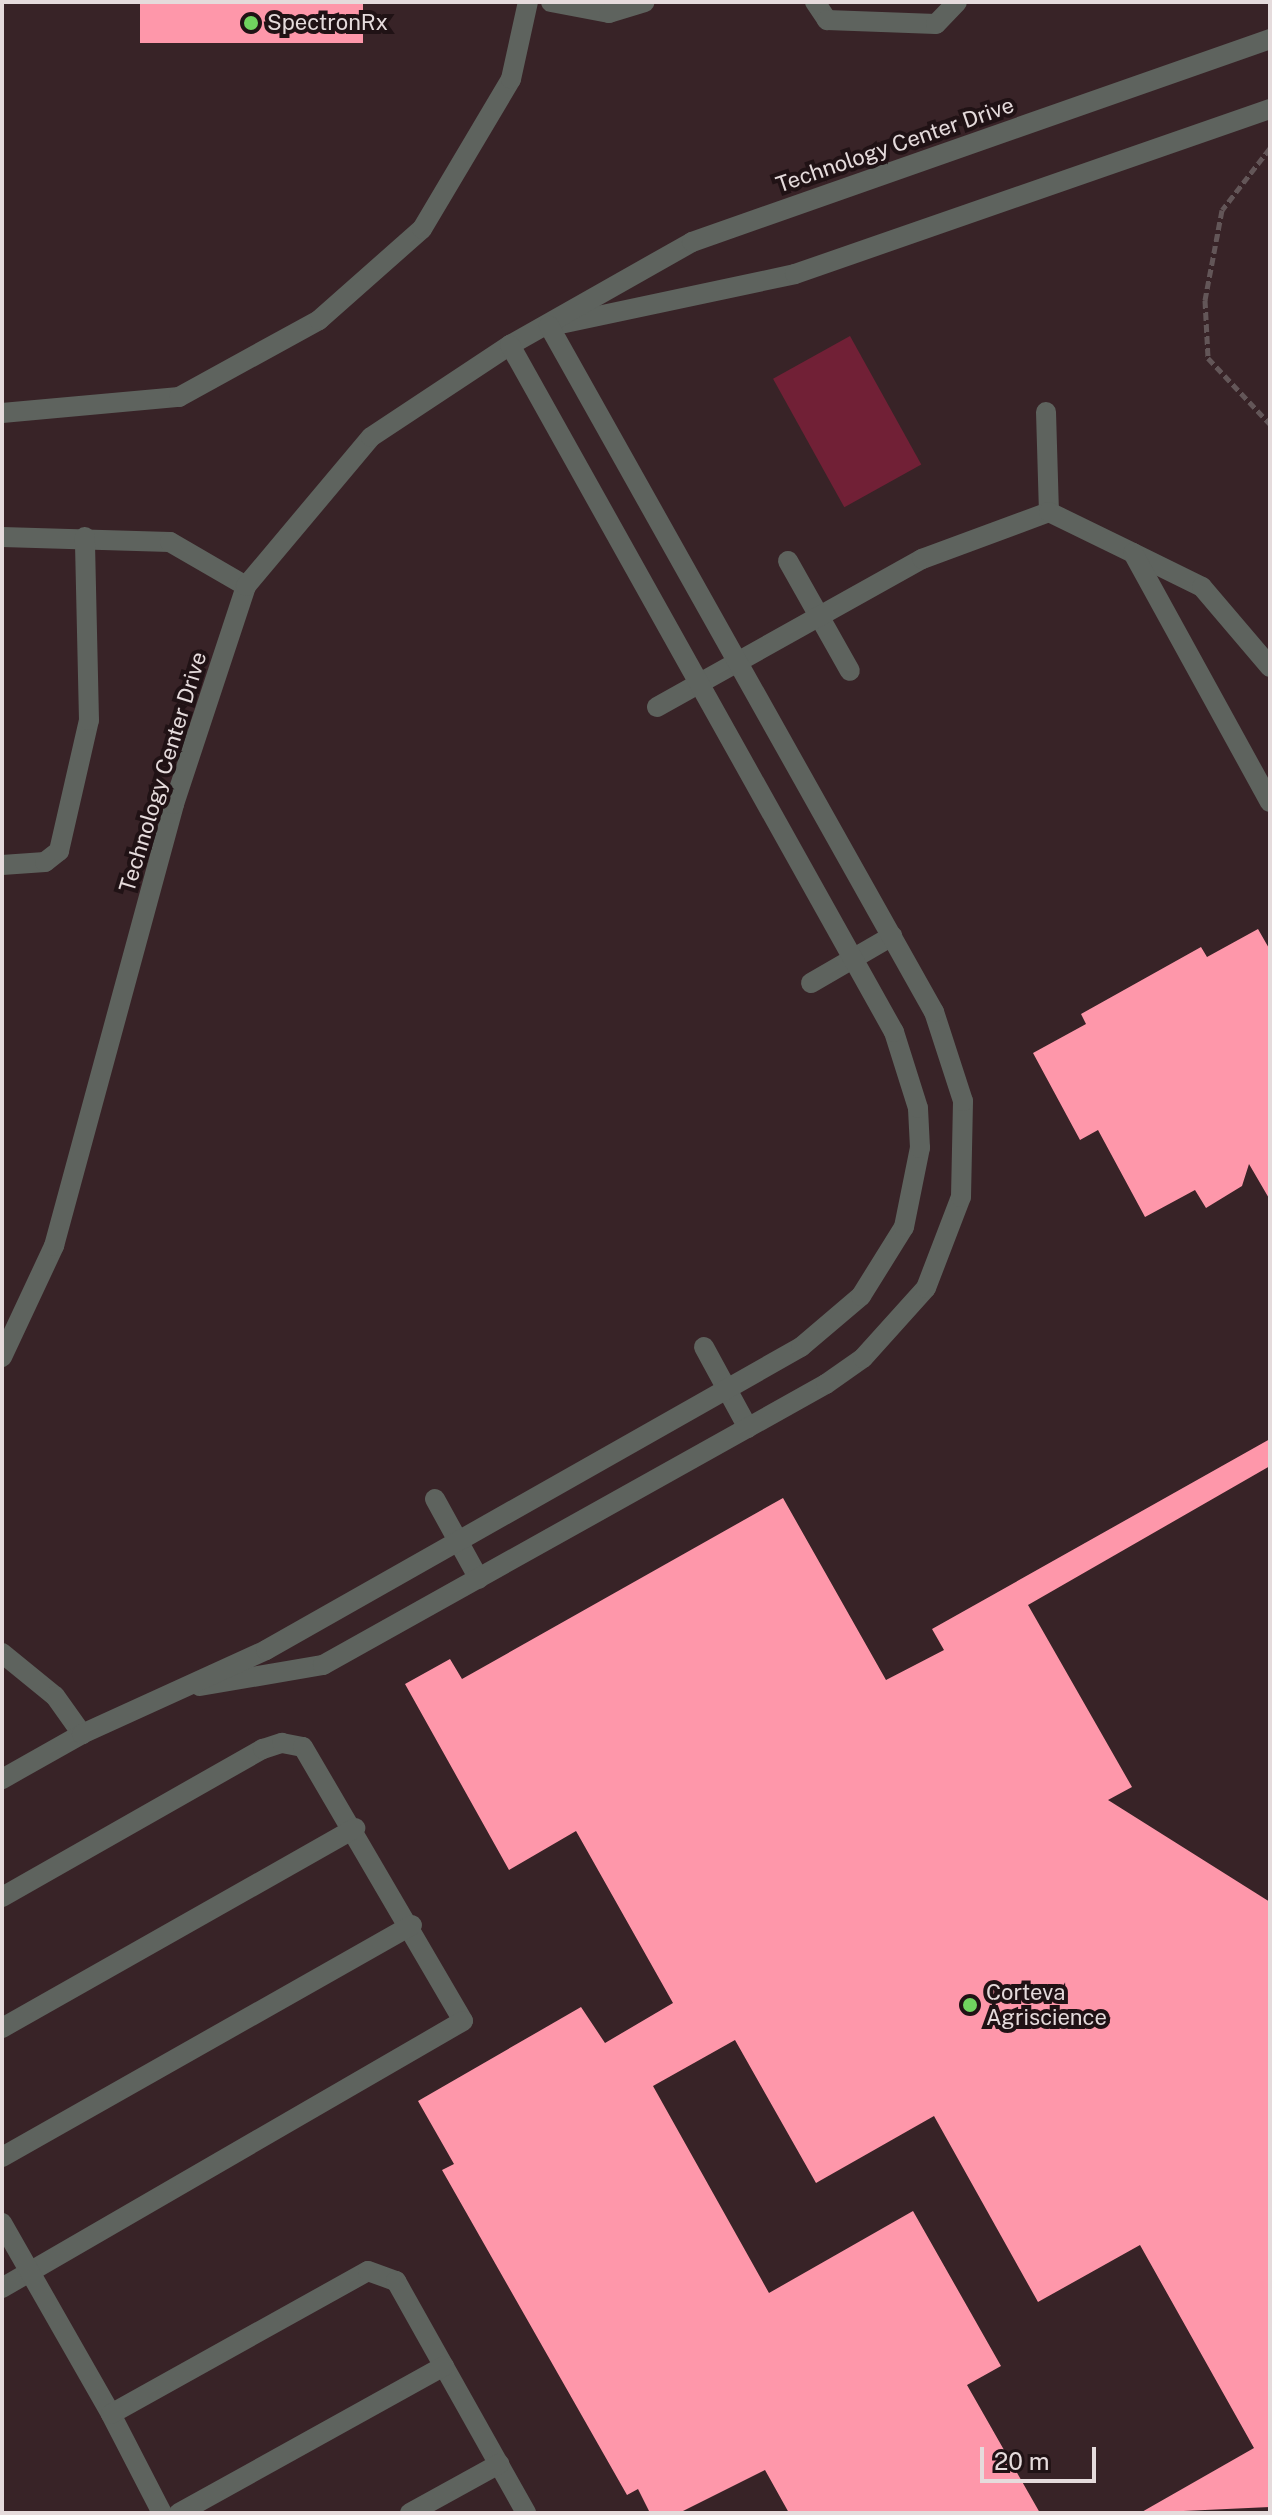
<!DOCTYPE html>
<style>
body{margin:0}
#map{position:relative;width:1272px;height:2515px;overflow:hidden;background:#2a1b1e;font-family:"Public Sans",sans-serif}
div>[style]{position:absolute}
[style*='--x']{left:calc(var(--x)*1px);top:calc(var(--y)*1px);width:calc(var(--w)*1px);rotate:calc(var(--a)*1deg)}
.built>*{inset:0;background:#382327;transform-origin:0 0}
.green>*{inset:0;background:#712036;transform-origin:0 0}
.building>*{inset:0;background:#fe97aa;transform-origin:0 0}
.path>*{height:5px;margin-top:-2.5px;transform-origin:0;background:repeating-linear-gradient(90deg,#635658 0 8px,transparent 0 12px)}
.minor>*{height:20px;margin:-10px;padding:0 10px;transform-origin:10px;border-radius:10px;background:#5e635e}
.dots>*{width:22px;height:22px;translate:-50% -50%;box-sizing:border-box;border:4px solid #201215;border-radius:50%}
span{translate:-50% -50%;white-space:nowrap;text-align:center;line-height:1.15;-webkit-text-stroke:8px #201215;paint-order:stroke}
.poi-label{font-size:22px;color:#e5dbdc}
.left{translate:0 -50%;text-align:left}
.street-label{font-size:22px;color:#e5dbdc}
.frame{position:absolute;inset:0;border:4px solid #e5dbdc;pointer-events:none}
.scale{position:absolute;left:980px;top:2447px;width:116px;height:36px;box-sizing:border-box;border:4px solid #e5dbdc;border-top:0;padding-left:10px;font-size:24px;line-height:28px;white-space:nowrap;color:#e5dbdc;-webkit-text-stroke:6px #201215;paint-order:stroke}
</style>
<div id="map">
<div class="built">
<i style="left:3px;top:2px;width:1267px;height:2511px"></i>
</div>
<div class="green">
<i style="left:850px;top:336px;width:147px;height:88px;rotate:61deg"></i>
</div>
<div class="building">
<i style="left:140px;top:2px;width:223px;height:41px"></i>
<i style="clip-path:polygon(1258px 929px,1270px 950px,1270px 1200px,1249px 1164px,1242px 1186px,1206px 1208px,1195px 1190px,1145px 1217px,1098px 1130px,1080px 1140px,1033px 1053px,1086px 1024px,1081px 1014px,1201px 947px,1207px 957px)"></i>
<i style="clip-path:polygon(1270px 1439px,1270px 1466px,1028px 1605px,1132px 1787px,1108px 1800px,1270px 1902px,1270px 2507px,1140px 2513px,1254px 2448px,1140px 2245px,1038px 2302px,934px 2116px,816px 2183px,735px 2040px,653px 2086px,769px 2293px,913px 2211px,1001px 2366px,967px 2385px,1040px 2513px,789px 2513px,765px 2470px,679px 2513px,650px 2513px,638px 2489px,627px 2495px,442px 2170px,454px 2164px,418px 2101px,581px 2007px,605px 2043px,673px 2003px,576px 1831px,509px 1870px,405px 1684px,450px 1659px,462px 1679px,783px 1498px,886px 1680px,944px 1650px,932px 1629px)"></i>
</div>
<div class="path">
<i style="--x:1270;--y:148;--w:78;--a:127.7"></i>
<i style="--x:1222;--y:210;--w:92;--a:100.7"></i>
<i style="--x:1205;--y:300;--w:58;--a:87"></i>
<i style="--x:1208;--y:358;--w:91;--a:46.8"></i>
</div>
<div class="minor">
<i style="--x:551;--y:2;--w:59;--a:10.7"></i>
<i style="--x:609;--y:13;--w:37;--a:-17"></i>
<i style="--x:815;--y:2;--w:22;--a:56"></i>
<i style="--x:827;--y:20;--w:109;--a:2.1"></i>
<i style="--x:936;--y:24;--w:30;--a:-46"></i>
<i style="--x:565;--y:323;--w:235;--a:-12"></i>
<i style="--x:795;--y:274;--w:503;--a:-19.16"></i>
<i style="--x:1046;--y:412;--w:100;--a:88.3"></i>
<i style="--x:2;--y:413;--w:178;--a:-5.2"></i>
<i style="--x:179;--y:397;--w:160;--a:-28.8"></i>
<i style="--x:319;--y:320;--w:137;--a:-41.5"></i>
<i style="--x:422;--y:229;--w:174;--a:-59.3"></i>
<i style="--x:511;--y:79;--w:79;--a:-77.6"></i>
<i style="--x:2;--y:537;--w:168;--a:1.7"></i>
<i style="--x:170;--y:542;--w:88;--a:30.1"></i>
<i style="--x:1133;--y:553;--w:77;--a:26.2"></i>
<i style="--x:1202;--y:587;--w:105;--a:49.6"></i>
<i style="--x:788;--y:561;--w:126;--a:60.6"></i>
<i style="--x:657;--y:707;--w:304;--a:-29.2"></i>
<i style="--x:922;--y:559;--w:135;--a:-20.3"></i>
<i style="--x:1049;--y:512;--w:93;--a:26"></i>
<i style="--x:1133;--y:553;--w:284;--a:61.2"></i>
<i style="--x:2;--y:865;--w:43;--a:-4"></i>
<i style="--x:45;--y:862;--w:18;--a:-38"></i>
<i style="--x:59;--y:851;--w:134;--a:-77.1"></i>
<i style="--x:89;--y:720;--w:183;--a:-91.3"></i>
<i style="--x:811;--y:983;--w:94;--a:-30.1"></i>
<i style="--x:704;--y:1347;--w:92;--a:61.5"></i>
<i style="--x:2;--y:1357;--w:123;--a:-64.9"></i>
<i style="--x:54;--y:1246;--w:458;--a:-74.8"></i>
<i style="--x:174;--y:804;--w:230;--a:-71.7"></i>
<i style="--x:246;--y:586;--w:194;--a:-50"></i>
<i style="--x:371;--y:437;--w:167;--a:-33.5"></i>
<i style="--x:510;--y:345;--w:209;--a:-29.5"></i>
<i style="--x:692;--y:242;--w:613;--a:-19.35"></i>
<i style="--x:435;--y:1499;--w:91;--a:61.2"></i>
<i style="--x:2;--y:1653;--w:68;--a:39.1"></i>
<i style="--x:55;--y:1696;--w:47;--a:54.6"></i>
<i style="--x:82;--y:1734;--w:92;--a:150.6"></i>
<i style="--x:200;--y:1686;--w:125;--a:-9.7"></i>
<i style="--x:323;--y:1665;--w:576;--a:-29.19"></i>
<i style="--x:826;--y:1384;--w:45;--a:-35.1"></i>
<i style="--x:863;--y:1358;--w:94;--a:-48"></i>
<i style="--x:926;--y:1288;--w:97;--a:-69"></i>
<i style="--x:961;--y:1197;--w:96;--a:-88.8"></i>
<i style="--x:963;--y:1101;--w:94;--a:-108"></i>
<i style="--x:934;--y:1012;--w:787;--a:-119.3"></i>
<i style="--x:82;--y:1734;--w:202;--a:-24.5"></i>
<i style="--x:266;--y:1650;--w:615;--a:-29.53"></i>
<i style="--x:801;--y:1347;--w:79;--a:-40.4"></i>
<i style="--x:861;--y:1296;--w:81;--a:-58.1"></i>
<i style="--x:904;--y:1227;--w:81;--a:-78.6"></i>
<i style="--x:920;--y:1148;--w:40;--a:-92.9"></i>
<i style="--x:918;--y:1108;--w:80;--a:-107.5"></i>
<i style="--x:894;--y:1032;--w:787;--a:-119.2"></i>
<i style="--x:2;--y:1897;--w:300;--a:-29.6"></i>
<i style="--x:263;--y:1749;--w:20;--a:-18"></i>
<i style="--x:282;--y:1743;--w:21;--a:11"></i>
<i style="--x:303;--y:1747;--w:317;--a:59.7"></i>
<i style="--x:463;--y:2021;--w:533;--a:149.92"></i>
<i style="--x:2;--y:2028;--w:406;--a:-29.5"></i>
<i style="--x:2;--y:2157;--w:471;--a:-29.5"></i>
<i style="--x:2;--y:2223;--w:220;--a:60.3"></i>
<i style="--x:162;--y:2513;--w:111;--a:-117.3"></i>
<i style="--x:111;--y:2414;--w:294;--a:-29.1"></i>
<i style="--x:368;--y:2271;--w:30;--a:20"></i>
<i style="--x:396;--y:2281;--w:266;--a:60.7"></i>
<i style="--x:179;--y:2513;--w:303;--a:-29"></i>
<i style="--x:410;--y:2513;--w:102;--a:-28.8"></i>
</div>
<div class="dots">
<i style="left:251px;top:23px;background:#70d35f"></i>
<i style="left:970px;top:2005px;background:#70d35f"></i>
</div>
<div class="poi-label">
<span class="left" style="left:267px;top:23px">SpectronRx</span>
<span class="left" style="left:986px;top:2005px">Corteva<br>Agriscience</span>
</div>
<div class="street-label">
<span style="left:895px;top:145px;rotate:-19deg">Technology Center Drive</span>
<span style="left:163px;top:772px;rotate:-73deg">Technology Center Drive</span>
</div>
<div class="frame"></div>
<div class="scale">20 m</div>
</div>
